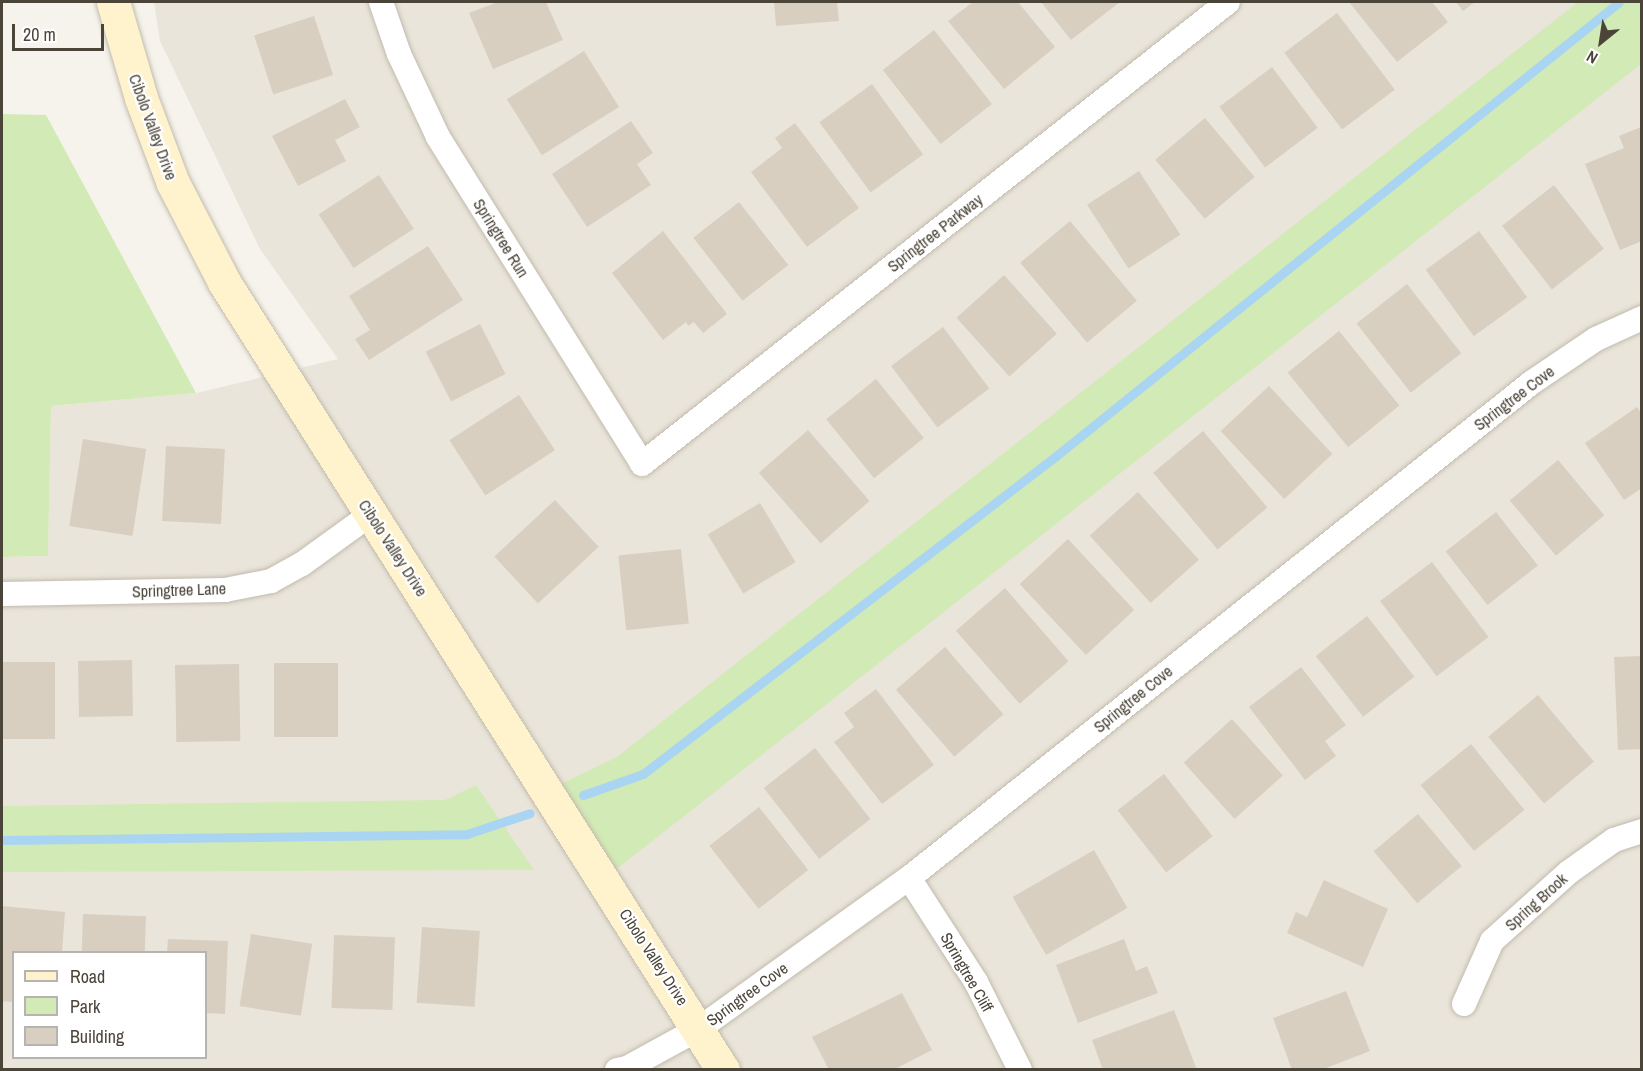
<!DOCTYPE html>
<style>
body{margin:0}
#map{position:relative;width:1643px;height:1071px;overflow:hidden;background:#f6f3ec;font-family:"Archivo Narrow",sans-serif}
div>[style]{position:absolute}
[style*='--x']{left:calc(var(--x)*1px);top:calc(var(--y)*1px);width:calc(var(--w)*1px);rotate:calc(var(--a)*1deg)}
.residential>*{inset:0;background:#eae5da}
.green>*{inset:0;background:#d2eab5}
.stream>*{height:9px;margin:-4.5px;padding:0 4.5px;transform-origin:4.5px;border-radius:4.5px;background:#a9d4f2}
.building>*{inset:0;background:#d8cfc1;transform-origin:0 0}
.roads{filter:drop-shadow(0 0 2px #c2bbae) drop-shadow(0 0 2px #c2bbae)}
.street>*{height:24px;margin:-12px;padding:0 12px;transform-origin:12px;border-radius:12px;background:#fff}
.secondary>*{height:33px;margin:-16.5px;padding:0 16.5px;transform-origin:16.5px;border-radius:16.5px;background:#fff3cd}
span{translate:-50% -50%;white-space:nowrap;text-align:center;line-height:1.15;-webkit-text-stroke:4.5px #fff;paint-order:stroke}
.street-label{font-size:16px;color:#4b4439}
.frame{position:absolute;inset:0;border:3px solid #4b4439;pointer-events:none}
.legend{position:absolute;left:12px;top:951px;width:195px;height:108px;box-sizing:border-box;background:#fff;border:2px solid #b7b4b0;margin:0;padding:8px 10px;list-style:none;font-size:18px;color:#4b4439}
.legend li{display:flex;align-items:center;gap:12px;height:30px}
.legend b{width:30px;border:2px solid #b7b4b0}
.north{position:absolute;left:1571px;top:12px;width:60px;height:60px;-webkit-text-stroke:4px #fff;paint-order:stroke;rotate:210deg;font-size:16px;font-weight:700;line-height:24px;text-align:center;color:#4b4439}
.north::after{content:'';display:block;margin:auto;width:21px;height:27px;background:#4b4439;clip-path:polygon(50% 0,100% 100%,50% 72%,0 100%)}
.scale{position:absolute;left:12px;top:24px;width:92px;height:27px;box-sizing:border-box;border:3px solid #4b4439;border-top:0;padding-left:8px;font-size:18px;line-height:21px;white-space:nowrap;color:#4b4439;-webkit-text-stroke:4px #fff;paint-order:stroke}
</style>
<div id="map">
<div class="residential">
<i style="clip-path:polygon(evenodd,154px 2px,1641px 2px,1641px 1069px,2px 1069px,2px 557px,48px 556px,51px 406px,197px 393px,338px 359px,260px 249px,160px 41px,154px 2px,14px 952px,206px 952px,206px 1058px,14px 1058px,14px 952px)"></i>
</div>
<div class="green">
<i style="clip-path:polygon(1578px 2px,1641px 2px,1641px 64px,604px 879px,548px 790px,617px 757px)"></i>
<i style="clip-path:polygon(2px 114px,46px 115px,196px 393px,51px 406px,48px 556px,2px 557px)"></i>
<i style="clip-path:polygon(476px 785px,534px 870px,2px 872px,2px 806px,445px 800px)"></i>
</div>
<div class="stream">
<i style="--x:583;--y:795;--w:64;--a:-19.3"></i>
<i style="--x:643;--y:774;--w:521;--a:-37.6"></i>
<i style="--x:1056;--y:456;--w:723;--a:-38.88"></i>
<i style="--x:2;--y:840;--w:465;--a:-0.7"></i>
<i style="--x:467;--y:834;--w:66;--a:-18.4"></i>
</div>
<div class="building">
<i style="clip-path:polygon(498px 2px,546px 2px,563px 40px,493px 69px,469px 13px)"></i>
<i style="clip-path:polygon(774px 2px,837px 2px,839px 21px,776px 26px)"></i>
<i style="clip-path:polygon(973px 2px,1018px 2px,1055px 47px,1004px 89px,948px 21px)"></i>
<i style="clip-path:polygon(1041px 2px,1120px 2px,1071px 40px)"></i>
<i style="clip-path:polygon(1349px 2px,1432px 2px,1448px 22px,1397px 62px)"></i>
<i style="clip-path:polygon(1456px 2px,1475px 2px,1463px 11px)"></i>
<i style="left:1337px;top:13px;width:96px;height:66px;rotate:53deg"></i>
<i style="left:314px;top:16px;width:62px;height:63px;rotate:72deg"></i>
<i style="left:934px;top:30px;width:94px;height:65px;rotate:52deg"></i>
<i style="left:584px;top:51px;width:66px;height:91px;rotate:58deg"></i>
<i style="left:1272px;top:67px;width:76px;height:66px;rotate:53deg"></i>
<i style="left:872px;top:84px;width:87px;height:65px;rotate:54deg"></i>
<i style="clip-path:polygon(345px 99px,360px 127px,335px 140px,346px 161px,298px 186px,272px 136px)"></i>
<i style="left:1205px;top:118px;width:77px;height:65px;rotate:50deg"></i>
<i style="clip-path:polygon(631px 121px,653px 153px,637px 164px,651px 185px,587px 227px,552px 174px)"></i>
<i style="clip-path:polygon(795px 123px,859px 208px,807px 247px,751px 172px,782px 148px,775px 138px)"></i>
<i style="clip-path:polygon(1641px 127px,1642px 241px,1620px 250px,1585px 164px,1624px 148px,1619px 136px)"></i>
<i style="left:1139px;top:171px;width:76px;height:62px;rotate:57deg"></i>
<i style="left:379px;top:175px;width:64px;height:72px;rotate:57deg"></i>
<i style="left:1554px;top:185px;width:81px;height:66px;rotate:52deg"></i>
<i style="left:739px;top:202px;width:80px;height:58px;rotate:52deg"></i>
<i style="left:1070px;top:221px;width:104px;height:65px;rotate:50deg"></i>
<i style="clip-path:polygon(663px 231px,727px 314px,703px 333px,694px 322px,688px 326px,686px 322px,663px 340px,612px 273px)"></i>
<i style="left:1479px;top:231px;width:82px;height:66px;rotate:54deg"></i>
<i style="clip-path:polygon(428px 246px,463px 300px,369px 360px,355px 339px,370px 330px,349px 296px)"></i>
<i style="left:1004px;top:275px;width:79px;height:64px;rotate:48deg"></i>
<i style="left:1407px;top:284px;width:88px;height:64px;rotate:52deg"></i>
<i style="left:480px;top:324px;width:56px;height:61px;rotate:63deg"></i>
<i style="left:943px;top:327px;width:77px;height:65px;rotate:53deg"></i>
<i style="left:1339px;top:331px;width:96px;height:66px;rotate:51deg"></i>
<i style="left:876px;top:379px;width:76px;height:64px;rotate:51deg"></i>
<i style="left:1269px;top:386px;width:93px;height:66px;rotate:47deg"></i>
<i style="left:519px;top:395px;width:66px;height:83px;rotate:57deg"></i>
<i style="clip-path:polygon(1637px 407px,1642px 414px,1642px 488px,1624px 500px,1585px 443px)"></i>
<i style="left:808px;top:430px;width:94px;height:65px;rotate:49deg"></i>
<i style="left:1203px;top:431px;width:100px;height:65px;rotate:50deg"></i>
<i style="left:83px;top:439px;width:64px;height:88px;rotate:9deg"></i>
<i style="left:166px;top:446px;width:59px;height:75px;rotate:3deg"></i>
<i style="left:1558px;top:460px;width:72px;height:63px;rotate:50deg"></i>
<i style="left:1138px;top:492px;width:91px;height:65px;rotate:48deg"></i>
<i style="left:555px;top:500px;width:64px;height:83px;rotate:47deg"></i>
<i style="left:760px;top:503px;width:69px;height:61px;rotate:59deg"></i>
<i style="left:1496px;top:512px;width:68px;height:64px;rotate:52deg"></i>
<i style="left:1068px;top:539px;width:97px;height:66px;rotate:47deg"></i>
<i style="left:681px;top:549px;width:75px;height:63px;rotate:84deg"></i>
<i style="left:1432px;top:562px;width:94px;height:65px;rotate:53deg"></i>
<i style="left:1005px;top:588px;width:97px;height:65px;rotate:49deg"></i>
<i style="left:1367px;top:616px;width:77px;height:65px;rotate:52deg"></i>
<i style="left:945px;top:647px;width:89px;height:65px;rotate:49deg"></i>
<i style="clip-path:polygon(1642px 656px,1642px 749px,1618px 750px,1614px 657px)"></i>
<i style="left:132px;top:660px;width:56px;height:54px;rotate:89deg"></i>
<i style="left:2px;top:662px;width:53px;height:77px"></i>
<i style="left:274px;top:663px;width:64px;height:74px"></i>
<i style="left:239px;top:664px;width:77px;height:64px;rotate:89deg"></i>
<i style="clip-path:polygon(1301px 667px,1346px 725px,1325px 741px,1336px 756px,1305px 780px,1249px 707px)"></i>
<i style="clip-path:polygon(876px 689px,934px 765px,882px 804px,834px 742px,854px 727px,844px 713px)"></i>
<i style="left:1538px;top:695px;width:87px;height:65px;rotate:50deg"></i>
<i style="left:1232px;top:719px;width:76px;height:65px;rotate:48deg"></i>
<i style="left:1471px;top:744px;width:85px;height:65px;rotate:51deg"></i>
<i style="left:815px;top:748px;width:90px;height:65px;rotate:52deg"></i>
<i style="left:1164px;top:774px;width:79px;height:59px;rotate:52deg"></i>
<i style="left:759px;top:807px;width:80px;height:63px;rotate:52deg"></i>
<i style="left:1418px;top:814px;width:68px;height:58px;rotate:50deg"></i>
<i style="left:1094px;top:850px;width:67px;height:94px;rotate:60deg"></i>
<i style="clip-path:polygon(1324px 880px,1388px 909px,1363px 967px,1287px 933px,1296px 912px,1307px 917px)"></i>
<i style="clip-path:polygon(2px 906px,65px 912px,62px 952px,14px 952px,14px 1002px,2px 1001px)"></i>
<i style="left:83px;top:914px;width:63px;height:38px;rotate:2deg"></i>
<i style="left:422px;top:927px;width:58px;height:76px;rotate:4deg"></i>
<i style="left:251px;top:934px;width:62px;height:73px;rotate:9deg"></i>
<i style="left:334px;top:935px;width:61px;height:73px;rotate:2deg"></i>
<i style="clip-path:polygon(168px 939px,228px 941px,225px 1014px,206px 1013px,206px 952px,167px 952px)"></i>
<i style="clip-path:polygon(1124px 939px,1136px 971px,1147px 966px,1158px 993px,1078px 1023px,1056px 965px)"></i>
<i style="clip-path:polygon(1346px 991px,1370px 1051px,1321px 1070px,1292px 1070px,1273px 1018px)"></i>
<i style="clip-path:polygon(902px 993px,932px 1050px,893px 1070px,829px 1070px,812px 1037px)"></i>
<i style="clip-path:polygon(1174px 1010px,1197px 1070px,1103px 1070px,1092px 1040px)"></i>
</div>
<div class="roads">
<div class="street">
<i style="--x:381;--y:2;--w:55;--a:70.9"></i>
<i style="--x:399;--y:54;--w:92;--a:64.8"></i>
<i style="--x:438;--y:137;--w:385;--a:58"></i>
<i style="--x:642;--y:464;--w:746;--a:-38.25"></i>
<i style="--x:2;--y:594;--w:223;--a:-1"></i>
<i style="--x:225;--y:590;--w:47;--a:-11.1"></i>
<i style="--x:271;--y:581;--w:35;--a:-29"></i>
<i style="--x:302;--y:564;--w:85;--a:-35.9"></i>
<i style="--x:909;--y:878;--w:124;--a:57.2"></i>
<i style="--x:976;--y:982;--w:98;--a:63.4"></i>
<i style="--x:1464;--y:1004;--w:69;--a:-66"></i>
<i style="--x:1492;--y:941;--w:103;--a:-41.9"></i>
<i style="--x:1569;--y:872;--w:55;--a:-35.4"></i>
<i style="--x:1614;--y:840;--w:29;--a:-18"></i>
<i style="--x:617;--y:1070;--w:10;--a:-11"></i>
<i style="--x:627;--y:1068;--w:83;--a:-28.7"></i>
<i style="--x:700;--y:1028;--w:257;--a:-35.7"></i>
<i style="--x:909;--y:878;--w:795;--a:-38.51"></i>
<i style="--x:1531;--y:383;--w:78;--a:-34.1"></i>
<i style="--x:1596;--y:339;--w:51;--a:-24.5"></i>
</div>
<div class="secondary">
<i style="--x:113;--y:2;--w:100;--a:73.7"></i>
<i style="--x:141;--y:98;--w:91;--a:69.4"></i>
<i style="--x:173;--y:183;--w:111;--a:62.7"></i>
<i style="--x:224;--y:282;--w:933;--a:57.66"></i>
</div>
</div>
<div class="street-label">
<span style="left:153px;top:127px;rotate:70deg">Cibolo Valley Drive</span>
<span style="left:935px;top:233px;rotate:-38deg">Springtree Parkway</span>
<span style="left:501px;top:238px;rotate:58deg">Springtree Run</span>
<span style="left:1514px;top:398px;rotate:-37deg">Springtree Cove</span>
<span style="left:393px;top:548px;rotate:57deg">Cibolo Valley Drive</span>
<span style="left:179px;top:590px;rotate:-2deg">Springtree Lane</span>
<span style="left:1133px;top:699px;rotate:-39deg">Springtree Cove</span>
<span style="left:1536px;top:902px;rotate:-42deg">Spring Brook</span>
<span style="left:654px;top:957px;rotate:57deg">Cibolo Valley Drive</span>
<span style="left:967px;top:972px;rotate:60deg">Springtree Cliff</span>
<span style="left:747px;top:994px;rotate:-36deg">Springtree Cove</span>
</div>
<div class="frame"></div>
<ul class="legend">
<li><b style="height:8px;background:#fff3cd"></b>Road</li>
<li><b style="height:16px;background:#d2eab5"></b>Park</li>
<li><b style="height:16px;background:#d8cfc1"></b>Building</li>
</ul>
<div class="north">N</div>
<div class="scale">20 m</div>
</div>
